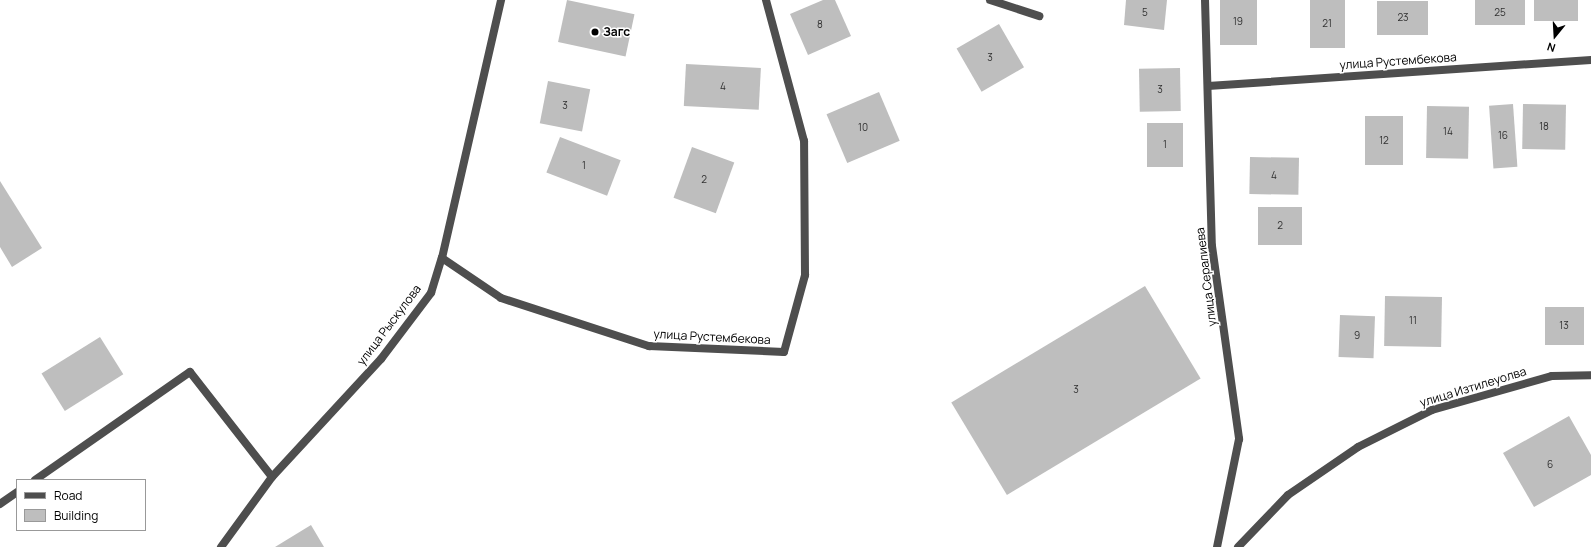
<!DOCTYPE html>
<meta charset="utf-8">
<style>
body{margin:0}
#map{position:relative;width:1591px;height:547px;overflow:hidden;background:#fff;font-family:Manrope,sans-serif}
div>[style]{position:absolute}
[style*='--x']{left:calc(var(--x)*1px);top:calc(var(--y)*1px);width:calc(var(--w)*1px);rotate:calc(var(--a)*1deg)}
.building>*{inset:0;background:#bebebe;transform-origin:0 0}
.lane>*{height:8px;margin:-4px;padding:0 4px;transform-origin:4px;border-radius:4px;background:#4e4e4e}
.street>*{height:8px;margin:-4px;padding:0 4px;transform-origin:4px;border-radius:4px;background:#4e4e4e}
.dots>*{width:11px;height:11px;translate:-50% -50%;box-sizing:border-box;border:2px solid #fff;border-radius:50%}
span{translate:-50% -50%;white-space:nowrap;text-align:center;line-height:1.15;-webkit-text-stroke:3px #fff;paint-order:stroke}
.number-label{font-size:10px;color:#303030}
.number-label span{-webkit-text-stroke-width:0}
.poi-label{font-size:12px;color:#000;font-weight:700}
.left{translate:0 -50%;text-align:left}
.street-label{font-size:12px;color:#000}
.legend{position:absolute;left:16px;top:479px;width:130px;height:52px;box-sizing:border-box;background:#fff;border:1px solid #999;margin:0;padding:5px 7px;list-style:none;font-size:12px;color:#000}
.legend li{display:flex;align-items:center;gap:8px;height:20px}
.legend b{width:20px;border:1px solid #999}
.north{position:absolute;left:1535px;top:16px;width:40px;height:40px;-webkit-text-stroke:3px #fff;paint-order:stroke;rotate:198deg;font-size:11px;font-weight:700;line-height:16px;text-align:center;color:#000}
.north::after{content:'';display:block;margin:auto;width:14px;height:18px;background:#000;clip-path:polygon(50% 0,100% 100%,50% 72%,0 100%)}
</style>
<div id="map">
<div class="building">
<i style="left:567px;top:0;width:69px;height:43px;rotate:12deg"></i>
<i style="clip-path:polygon(823px 0,835px 0,851px 36px,808px 55px,790px 14px)"></i>
<i style="clip-path:polygon(1126px 0,1167px 0,1164px 30px,1124px 25px)"></i>
<i style="left:1220px;top:0;width:37px;height:45px"></i>
<i style="left:1310px;top:0;width:35px;height:48px"></i>
<i style="left:1475px;top:0;width:50px;height:25px"></i>
<i style="left:1534px;top:0;width:44px;height:21px"></i>
<i style="left:1377px;top:1px;width:51px;height:34px"></i>
<i style="left:999px;top:24px;width:50px;height:49px;rotate:60deg"></i>
<i style="left:686px;top:64px;width:75px;height:42px;rotate:3deg"></i>
<i style="left:1180px;top:68px;width:43px;height:41px;rotate:89deg"></i>
<i style="left:548px;top:81px;width:43px;height:43px;rotate:11deg"></i>
<i style="left:879px;top:92px;width:53px;height:57px;rotate:67deg"></i>
<i style="left:1513px;top:104px;width:63px;height:24px;rotate:86deg"></i>
<i style="left:1523px;top:104px;width:43px;height:45px;rotate:1deg"></i>
<i style="left:1427px;top:106px;width:42px;height:52px;rotate:1deg"></i>
<i style="left:1365px;top:116px;width:38px;height:49px"></i>
<i style="left:1147px;top:123px;width:36px;height:44px"></i>
<i style="left:560px;top:137px;width:65px;height:38px;rotate:21deg"></i>
<i style="left:692px;top:147px;width:45px;height:54px;rotate:20deg"></i>
<i style="left:1250px;top:157px;width:49px;height:37px;rotate:1deg"></i>
<i style="clip-path:polygon(0 181px,42px 248px,12px 267px,0 247px)"></i>
<i style="left:1258px;top:207px;width:44px;height:38px"></i>
<i style="left:1145px;top:286px;width:108px;height:226px;rotate:59deg"></i>
<i style="left:1385px;top:296px;width:57px;height:50px;rotate:1deg"></i>
<i style="left:1545px;top:307px;width:39px;height:38px"></i>
<i style="left:1340px;top:315px;width:35px;height:42px;rotate:2deg"></i>
<i style="left:100px;top:337px;width:44px;height:69px;rotate:58deg"></i>
<i style="clip-path:polygon(1569px 416px,1591px 455px,1591px 475px,1534px 507px,1503px 453px)"></i>
<i style="clip-path:polygon(311px 525px,324px 547px,275px 547px)"></i>
</div>
<div class="lane">
<i style="--x:35;--y:480;--w:189;--a:-34.9"></i>
<i style="--x:190;--y:372;--w:133;--a:52"></i>
<i style="--x:0;--y:504;--w:21;--a:-35"></i>
</div>
<div class="street">
<i style="--x:990;--y:0;--w:52;--a:18.1"></i>
<i style="--x:1205;--y:0;--w:246;--a:88.4"></i>
<i style="--x:1212;--y:246;--w:195;--a:82"></i>
<i style="--x:1239;--y:439;--w:110;--a:101.5"></i>
<i style="--x:1208;--y:86;--w:384;--a:-3.9"></i>
<i style="--x:442;--y:258;--w:71;--a:34.1"></i>
<i style="--x:501;--y:298;--w:156;--a:18"></i>
<i style="--x:649;--y:346;--w:135;--a:2.5"></i>
<i style="--x:784;--y:352;--w:80;--a:-74.7"></i>
<i style="--x:805;--y:275;--w:134;--a:-90.4"></i>
<i style="--x:804;--y:141;--w:146;--a:-105.1"></i>
<i style="--x:221;--y:547;--w:87;--a:-53.9"></i>
<i style="--x:272;--y:477;--w:161;--a:-47.3"></i>
<i style="--x:381;--y:359;--w:83;--a:-52.9"></i>
<i style="--x:431;--y:293;--w:37;--a:-73"></i>
<i style="--x:442;--y:258;--w:265;--a:-77.1"></i>
<i style="--x:1238;--y:547;--w:72;--a:-46.1"></i>
<i style="--x:1288;--y:495;--w:85;--a:-34.4"></i>
<i style="--x:1358;--y:447;--w:83;--a:-26.6"></i>
<i style="--x:1432;--y:410;--w:125;--a:-15.8"></i>
<i style="--x:1552;--y:376;--w:39;--a:-1"></i>
</div>
<div class="dots">
<i style="left:595px;top:32px;background:#000"></i>
</div>
<div class="number-label">
<span style="left:1145px;top:13px">5</span>
<span style="left:1500px;top:13px">25</span>
<span style="left:1403px;top:18px">23</span>
<span style="left:1238px;top:22px">19</span>
<span style="left:1327px;top:24px">21</span>
<span style="left:820px;top:25px">8</span>
<span style="left:990px;top:58px">3</span>
<span style="left:723px;top:87px">4</span>
<span style="left:1160px;top:90px">3</span>
<span style="left:565px;top:106px">3</span>
<span style="left:1544px;top:127px">18</span>
<span style="left:863px;top:128px">10</span>
<span style="left:1448px;top:132px">14</span>
<span style="left:1503px;top:136px">16</span>
<span style="left:1384px;top:141px">12</span>
<span style="left:1165px;top:145px">1</span>
<span style="left:584px;top:166px">1</span>
<span style="left:1274px;top:176px">4</span>
<span style="left:704px;top:180px">2</span>
<span style="left:1280px;top:226px">2</span>
<span style="left:1413px;top:321px">11</span>
<span style="left:1564px;top:326px">13</span>
<span style="left:1357px;top:336px">9</span>
<span style="left:1076px;top:390px">3</span>
<span style="left:1550px;top:465px">6</span>
</div>
<div class="poi-label">
<span class="left" style="left:603px;top:32px">Загс</span>
</div>
<div class="street-label">
<span style="left:1398px;top:61px;rotate:-4deg">улица Рустембекова</span>
<span style="left:1206px;top:277px;rotate:-97deg">улица Сералиева</span>
<span style="left:389px;top:325px;rotate:-53deg">улица Рыскулова</span>
<span style="left:712px;top:337px;rotate:3deg">улица Рустембекова</span>
<span style="left:1473px;top:387px;rotate:-17deg">улица Изтилеуолва</span>
</div>
<ul class="legend">
<li><b style="height:5px;background:#4e4e4e"></b>Road</li>
<li><b style="height:11px;background:#bebebe"></b>Building</li>
</ul>
<div class="north">N</div>
</div>
